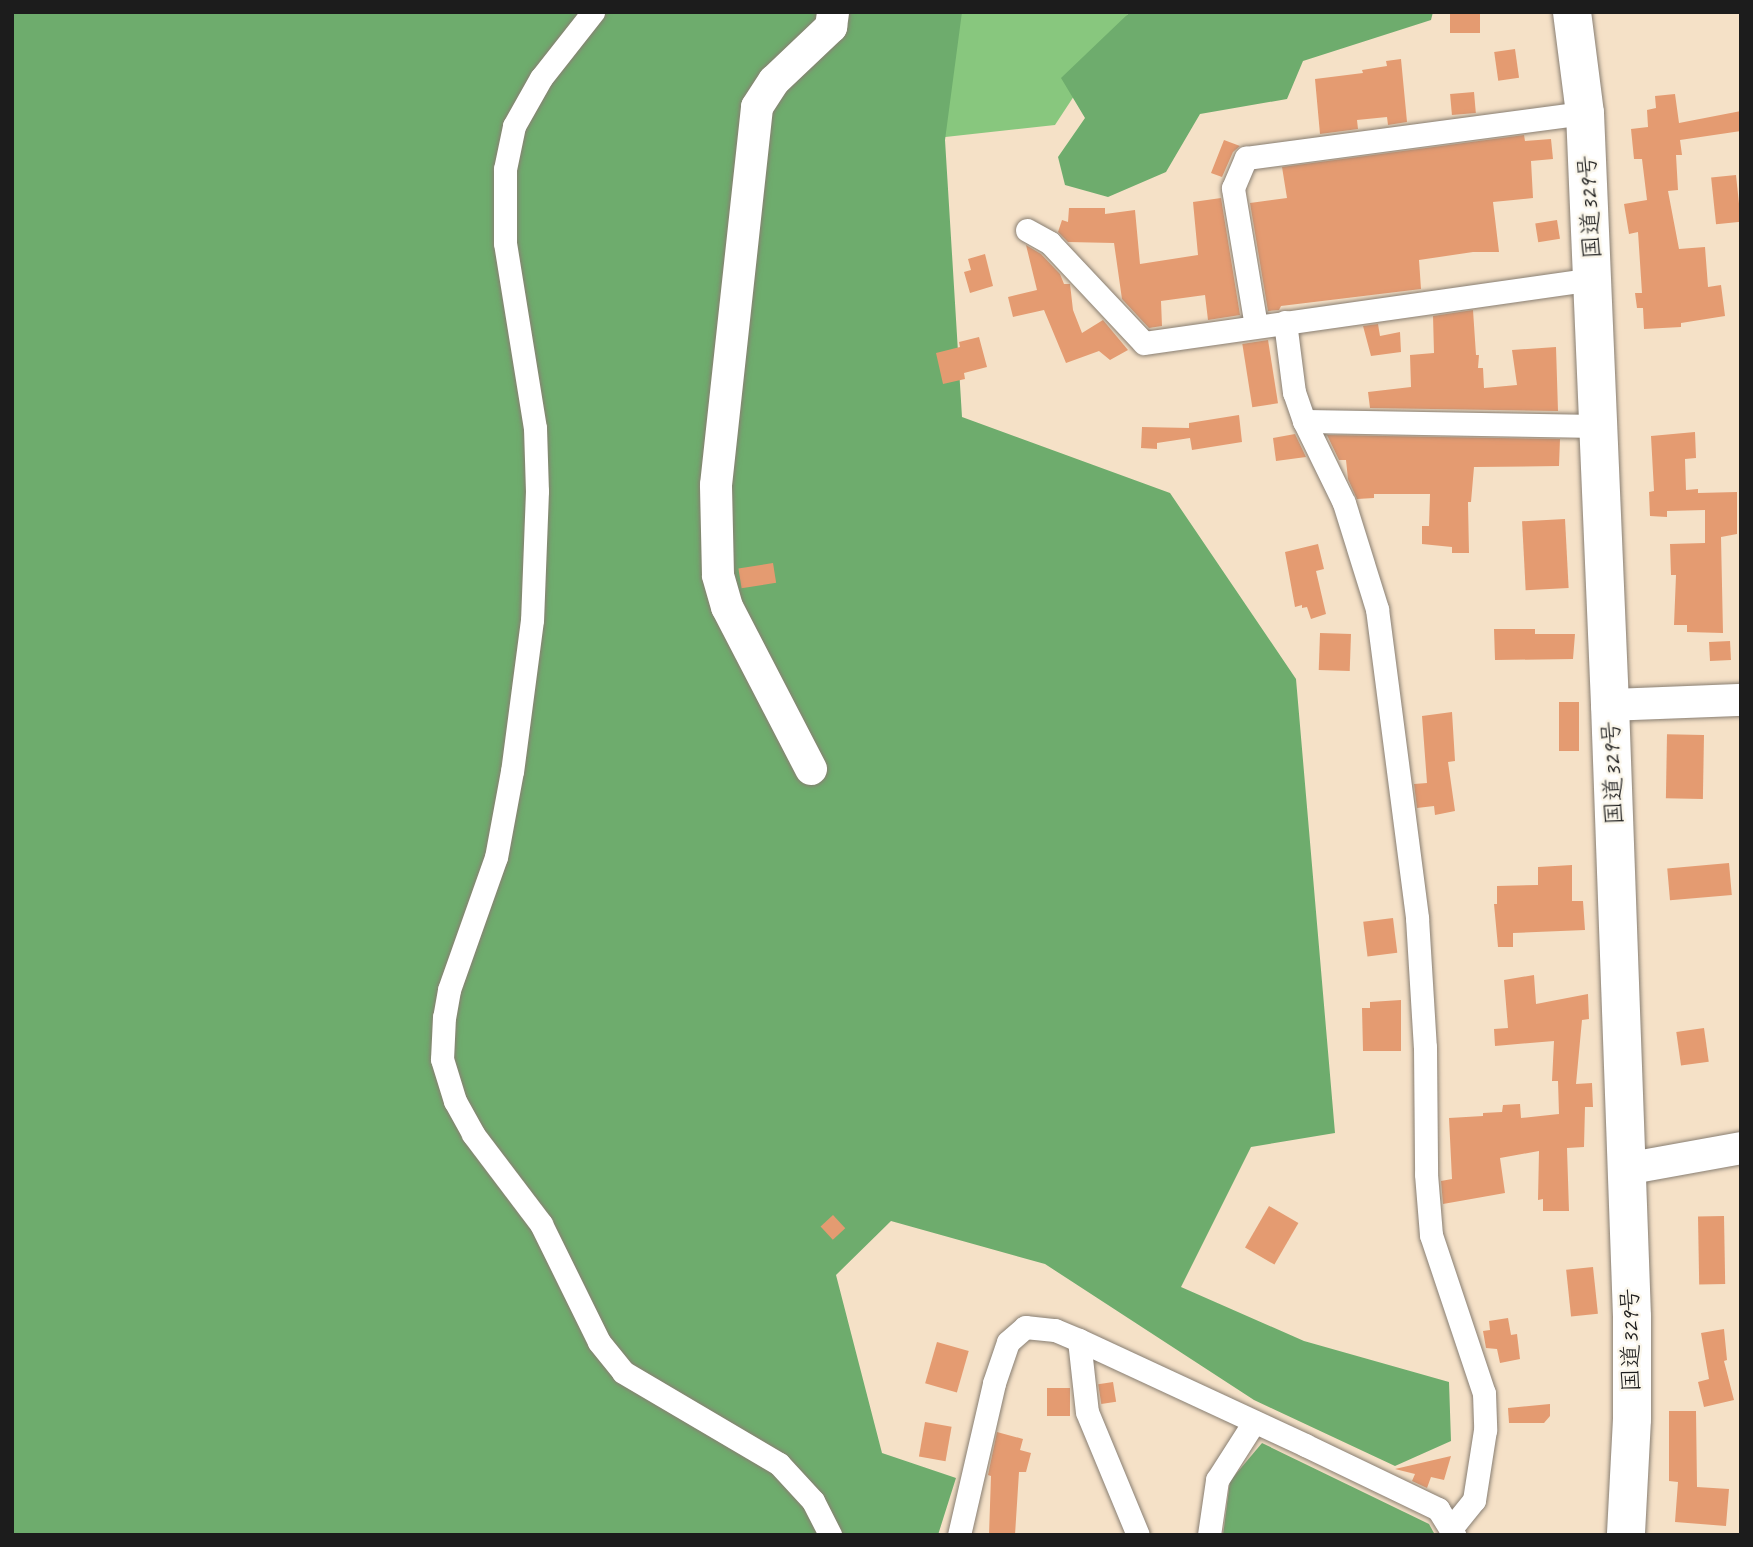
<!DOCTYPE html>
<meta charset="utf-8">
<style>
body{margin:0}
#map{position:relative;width:1753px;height:1547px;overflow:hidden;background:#f5e1c7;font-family:Caveat,"Klee One",sans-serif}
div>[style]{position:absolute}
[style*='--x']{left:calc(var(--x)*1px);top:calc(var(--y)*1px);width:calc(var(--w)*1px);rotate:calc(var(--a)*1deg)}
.green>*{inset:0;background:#88c77e}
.forest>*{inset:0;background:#6eac6d}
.building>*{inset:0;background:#e49b71;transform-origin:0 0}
.roads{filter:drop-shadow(0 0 2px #887e72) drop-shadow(0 0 2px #887e72)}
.street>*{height:23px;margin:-11.5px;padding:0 11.5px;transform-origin:11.5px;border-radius:11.5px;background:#fff}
.secondary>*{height:32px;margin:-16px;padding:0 16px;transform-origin:16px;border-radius:16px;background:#fff}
.highway>*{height:38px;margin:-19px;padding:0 19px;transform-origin:19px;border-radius:19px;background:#fff}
span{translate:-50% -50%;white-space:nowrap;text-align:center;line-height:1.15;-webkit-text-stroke:5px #fbf7ec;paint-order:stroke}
.street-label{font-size:24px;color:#1c1c1c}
.frame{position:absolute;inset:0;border:14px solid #1c1c1c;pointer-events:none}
</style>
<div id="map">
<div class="green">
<i style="clip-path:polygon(522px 12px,1129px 12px,1055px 125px,827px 150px)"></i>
</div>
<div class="forest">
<i style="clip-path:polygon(12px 12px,962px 12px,945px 140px,962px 417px,1170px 493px,1296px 679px,1335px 1133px,1251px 1147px,1181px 1287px,1304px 1341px,1449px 1382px,1451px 1441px,1395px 1466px,1254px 1400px,1045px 1264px,891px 1221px,836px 1275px,882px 1453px,956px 1478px,938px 1535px,12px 1535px)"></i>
<i style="clip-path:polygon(1130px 12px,1433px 12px,1431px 20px,1303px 61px,1287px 99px,1200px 114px,1166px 172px,1108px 197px,1065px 185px,1058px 157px,1085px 118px,1061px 78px)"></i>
<i style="clip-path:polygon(1262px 1443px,1429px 1524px,1435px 1535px,1223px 1535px,1230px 1481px)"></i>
</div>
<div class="building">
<i style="left:1450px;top:12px;width:30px;height:21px"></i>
<i style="left:1515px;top:49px;width:29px;height:21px;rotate:82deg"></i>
<i style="clip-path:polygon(1401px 59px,1407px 122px,1388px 125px,1387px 117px,1357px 120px,1358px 129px,1320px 134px,1315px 79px,1363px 73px,1362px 70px,1387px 66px,1386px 61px)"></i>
<i style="left:1474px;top:92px;width:21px;height:24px;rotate:85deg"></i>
<i style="clip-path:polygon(1675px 94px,1679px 123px,1741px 111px,1741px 131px,1680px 140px,1682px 155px,1676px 155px,1678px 190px,1668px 191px,1679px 249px,1705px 247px,1708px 287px,1721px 285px,1725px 316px,1681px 323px,1681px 327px,1644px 329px,1643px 308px,1637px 308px,1635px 293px,1642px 293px,1638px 232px,1629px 234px,1624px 204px,1647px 200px,1642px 159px,1634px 159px,1631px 129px,1648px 127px,1647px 110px,1656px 108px,1655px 96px)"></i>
<i style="clip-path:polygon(1524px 135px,1525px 141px,1551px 139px,1553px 159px,1531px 161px,1533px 198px,1493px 202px,1499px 252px,1473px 252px,1419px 260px,1421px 289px,1281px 306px,1279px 310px,1268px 311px,1250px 203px,1287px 198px,1282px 167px)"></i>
<i style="clip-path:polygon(1224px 140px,1240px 146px,1233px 152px,1222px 177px,1211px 173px)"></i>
<i style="left:1736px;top:175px;width:47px;height:25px;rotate:84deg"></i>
<i style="clip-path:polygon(1221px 198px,1240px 315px,1208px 320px,1205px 295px,1161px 301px,1162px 326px,1149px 328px,1122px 299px,1114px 243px,1068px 242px,1058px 232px,1062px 220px,1068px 222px,1069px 208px,1105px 208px,1105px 214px,1135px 210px,1140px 264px,1198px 255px,1193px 202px)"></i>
<i style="left:1557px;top:220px;width:19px;height:22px;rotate:81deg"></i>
<i style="clip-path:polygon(1026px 245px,1041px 254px,1060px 274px,1064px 284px,1070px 284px,1073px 310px,1082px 333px,1103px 320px,1128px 350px,1110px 360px,1099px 351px,1066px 363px,1044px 310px,1013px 317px,1008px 297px,1037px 290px)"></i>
<i style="clip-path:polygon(985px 254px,993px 286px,970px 293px,964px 272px,971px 270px,968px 259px)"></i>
<i style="clip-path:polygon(1473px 310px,1476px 355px,1479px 355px,1478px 368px,1483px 368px,1484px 388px,1517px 385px,1512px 350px,1556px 347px,1558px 411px,1370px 408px,1368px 392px,1411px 387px,1410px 355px,1434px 353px,1433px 316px)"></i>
<i style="clip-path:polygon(1378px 324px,1380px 336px,1400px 332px,1401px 352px,1371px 356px,1363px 326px)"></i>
<i style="clip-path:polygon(979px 337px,987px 367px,964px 373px,965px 379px,943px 384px,936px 353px,960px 347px,959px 342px)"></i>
<i style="left:1268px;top:340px;width:64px;height:26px;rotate:81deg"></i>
<i style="clip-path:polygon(1239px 415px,1242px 442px,1192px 450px,1190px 438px,1157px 443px,1157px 449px,1141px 448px,1142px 427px,1189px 428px,1189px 423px)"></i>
<i style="clip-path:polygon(1695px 432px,1696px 458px,1685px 459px,1686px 490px,1698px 489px,1698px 493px,1737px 492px,1737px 534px,1721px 537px,1723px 633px,1687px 632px,1687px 625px,1674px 625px,1676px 575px,1671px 575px,1670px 544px,1705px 543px,1705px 510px,1667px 511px,1667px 517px,1650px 516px,1649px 492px,1654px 491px,1651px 436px)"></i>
<i style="clip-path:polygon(1295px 434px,1306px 457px,1276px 461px,1273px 438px)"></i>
<i style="clip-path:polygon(1327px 435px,1560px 439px,1559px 466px,1474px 467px,1471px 502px,1468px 502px,1469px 553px,1452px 553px,1452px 547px,1422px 544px,1422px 526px,1429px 526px,1430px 494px,1374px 494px,1374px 498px,1357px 499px,1348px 479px,1346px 460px,1339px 460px)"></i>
<i style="left:1565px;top:519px;width:69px;height:43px;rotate:87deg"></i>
<i style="clip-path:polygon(1318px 544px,1324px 569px,1316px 571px,1326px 614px,1311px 619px,1307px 607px,1302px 608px,1302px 605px,1295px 607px,1285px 552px)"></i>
<i style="left:773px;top:563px;width:20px;height:35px;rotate:81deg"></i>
<i style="clip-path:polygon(1494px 629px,1535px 629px,1535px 634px,1575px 634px,1573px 659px,1495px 660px)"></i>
<i style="left:1351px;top:634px;width:37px;height:31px;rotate:92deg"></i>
<i style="left:1730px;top:641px;width:19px;height:21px;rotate:87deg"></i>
<i style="left:1559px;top:702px;width:20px;height:49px"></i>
<i style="clip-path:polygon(1452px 712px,1455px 761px,1448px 762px,1455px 811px,1435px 815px,1434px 806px,1417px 808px,1414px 784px,1427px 783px,1422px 716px)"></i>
<i style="left:1704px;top:735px;width:64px;height:37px;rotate:91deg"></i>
<i style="left:1729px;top:863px;width:32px;height:62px;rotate:85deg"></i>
<i style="clip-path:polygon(1572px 865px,1572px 901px,1583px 901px,1585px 930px,1513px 933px,1513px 947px,1498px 947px,1494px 904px,1497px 904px,1497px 886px,1538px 885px,1538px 867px)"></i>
<i style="left:1393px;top:918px;width:35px;height:30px;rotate:83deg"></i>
<i style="clip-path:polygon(1534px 975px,1536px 1004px,1588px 994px,1589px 1019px,1582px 1020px,1576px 1084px,1592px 1083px,1593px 1107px,1585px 1107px,1584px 1147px,1567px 1148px,1569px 1211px,1543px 1211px,1543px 1199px,1538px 1200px,1539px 1151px,1500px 1158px,1505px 1193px,1443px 1204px,1441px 1181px,1452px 1179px,1449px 1118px,1483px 1116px,1483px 1113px,1502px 1112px,1503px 1105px,1520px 1104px,1521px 1118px,1559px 1114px,1558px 1081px,1552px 1081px,1554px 1041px,1495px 1046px,1494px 1029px,1508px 1028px,1504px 980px)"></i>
<i style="clip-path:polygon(1401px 1000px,1401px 1051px,1363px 1051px,1362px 1008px,1370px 1008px,1370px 1002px)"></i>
<i style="left:1704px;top:1028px;width:34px;height:28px;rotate:82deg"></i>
<i style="left:1269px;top:1206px;width:34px;height:48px;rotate:30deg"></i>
<i style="left:833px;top:1215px;width:18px;height:17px;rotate:47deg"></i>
<i style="left:1724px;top:1216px;width:68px;height:26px;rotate:89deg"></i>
<i style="left:1593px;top:1267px;width:47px;height:27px;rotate:84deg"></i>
<i style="clip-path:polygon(1508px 1318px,1511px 1335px,1517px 1334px,1520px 1359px,1500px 1363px,1497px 1349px,1486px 1348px,1483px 1331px,1490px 1330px,1489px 1321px)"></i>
<i style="clip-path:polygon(1724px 1329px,1727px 1360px,1724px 1361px,1734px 1400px,1704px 1407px,1698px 1382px,1709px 1379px,1701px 1333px)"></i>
<i style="left:937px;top:1342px;width:33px;height:43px;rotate:16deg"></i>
<i style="left:1113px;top:1382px;width:20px;height:15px;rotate:81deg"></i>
<i style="left:1047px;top:1388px;width:23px;height:28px"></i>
<i style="clip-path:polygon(1550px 1404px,1550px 1416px,1544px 1423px,1509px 1423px,1508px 1408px)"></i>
<i style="clip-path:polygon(1669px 1411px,1696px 1411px,1697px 1487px,1729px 1489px,1726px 1526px,1675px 1522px,1678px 1482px,1669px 1481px)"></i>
<i style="left:925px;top:1422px;width:27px;height:35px;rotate:10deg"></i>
<i style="clip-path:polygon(997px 1432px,1023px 1439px,1020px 1450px,1031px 1453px,1026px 1472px,1019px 1472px,1015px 1535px,989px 1535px,991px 1476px,988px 1475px)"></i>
<i style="clip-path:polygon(1451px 1456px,1444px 1480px,1431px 1477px,1427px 1488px,1412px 1481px,1415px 1474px,1395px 1469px)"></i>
</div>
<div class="roads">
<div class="street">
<i style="--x:593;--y:12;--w:84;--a:128.2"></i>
<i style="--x:541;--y:78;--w:55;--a:119.4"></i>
<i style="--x:514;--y:126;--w:44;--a:101.8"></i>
<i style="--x:505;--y:169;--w:74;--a:90"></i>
<i style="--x:505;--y:243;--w:187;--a:80.8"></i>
<i style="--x:535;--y:428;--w:63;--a:88.2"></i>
<i style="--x:537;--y:491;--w:129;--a:92.2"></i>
<i style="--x:532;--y:620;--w:152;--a:97.5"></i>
<i style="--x:512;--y:771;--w:87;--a:100.5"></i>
<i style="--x:496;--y:857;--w:141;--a:109.5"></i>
<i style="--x:449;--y:990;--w:27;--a:100"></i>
<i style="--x:444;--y:1017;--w:42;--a:92.7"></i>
<i style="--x:442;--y:1059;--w:44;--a:72.8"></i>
<i style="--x:455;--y:1101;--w:38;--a:61"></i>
<i style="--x:473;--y:1134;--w:113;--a:52.9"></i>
<i style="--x:541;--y:1224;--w:131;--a:63.8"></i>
<i style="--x:599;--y:1342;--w:38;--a:51"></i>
<i style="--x:623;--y:1372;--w:181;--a:30.5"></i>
<i style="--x:779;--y:1464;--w:50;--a:47.4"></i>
<i style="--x:813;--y:1501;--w:38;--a:63"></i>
<i style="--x:1027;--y:230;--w:26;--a:29"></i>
<i style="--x:1050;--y:243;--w:137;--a:46.8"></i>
<i style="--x:1144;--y:343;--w:454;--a:-8.1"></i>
<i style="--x:1285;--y:322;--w:71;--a:82.7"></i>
<i style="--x:1294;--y:392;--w:31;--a:71"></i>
<i style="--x:1304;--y:421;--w:91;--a:64"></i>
<i style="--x:1344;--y:503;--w:111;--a:72.7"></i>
<i style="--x:1377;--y:609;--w:312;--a:82.6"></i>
<i style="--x:1417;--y:918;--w:129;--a:86.5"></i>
<i style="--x:1425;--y:1047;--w:127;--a:89.5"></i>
<i style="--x:1426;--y:1174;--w:61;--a:85.3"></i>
<i style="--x:1431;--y:1235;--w:167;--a:71.5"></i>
<i style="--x:1484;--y:1393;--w:37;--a:88"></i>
<i style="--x:1485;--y:1430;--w:71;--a:98.9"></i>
<i style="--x:1474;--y:1500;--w:35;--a:129"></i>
<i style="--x:1256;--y:326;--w:140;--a:-99.5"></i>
<i style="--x:1233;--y:188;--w:33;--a:-67"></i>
<i style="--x:1246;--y:158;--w:342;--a:-7.6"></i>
<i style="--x:1304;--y:421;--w:296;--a:1"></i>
<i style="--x:1079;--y:1340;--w:72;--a:83.7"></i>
<i style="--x:1087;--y:1412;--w:133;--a:67.5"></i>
<i style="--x:959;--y:1535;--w:156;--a:-77"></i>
<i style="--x:994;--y:1383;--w:43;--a:-71.1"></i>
<i style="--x:1008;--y:1342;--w:23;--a:-41"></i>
<i style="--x:1025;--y:1327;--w:30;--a:6"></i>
<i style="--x:1055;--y:1330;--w:26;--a:23"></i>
<i style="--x:1079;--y:1340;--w:249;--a:24.9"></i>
<i style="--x:1305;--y:1445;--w:148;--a:25.7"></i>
<i style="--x:1438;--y:1509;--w:31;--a:58"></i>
<i style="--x:1209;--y:1535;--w:56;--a:-81.7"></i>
<i style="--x:1217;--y:1480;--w:69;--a:-57.5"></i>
</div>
<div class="secondary">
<i style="--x:1610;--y:705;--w:131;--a:-2.2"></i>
<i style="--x:811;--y:769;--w:182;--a:-117.4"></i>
<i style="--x:727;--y:607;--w:33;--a:-106"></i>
<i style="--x:718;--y:575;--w:90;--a:-91.3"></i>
<i style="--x:716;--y:485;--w:380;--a:-83.8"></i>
<i style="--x:757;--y:107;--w:31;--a:-57"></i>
<i style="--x:774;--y:81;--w:79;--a:-43.5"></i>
<i style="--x:831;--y:27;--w:15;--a:-82"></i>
<i style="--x:1626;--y:1169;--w:117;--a:-10.3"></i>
</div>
<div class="highway">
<i style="--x:1572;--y:12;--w:102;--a:82.7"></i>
<i style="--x:1585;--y:113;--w:593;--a:87.58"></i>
<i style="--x:1610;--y:705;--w:612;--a:87.94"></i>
<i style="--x:1632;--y:1317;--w:102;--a:90"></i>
<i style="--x:1632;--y:1419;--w:116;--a:93"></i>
</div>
</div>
<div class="street-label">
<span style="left:1590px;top:207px;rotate:-93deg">国道329号</span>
<span style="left:1613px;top:773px;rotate:-92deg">国道329号</span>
<span style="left:1631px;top:1340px;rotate:-91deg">国道329号</span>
</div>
<div class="frame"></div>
</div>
